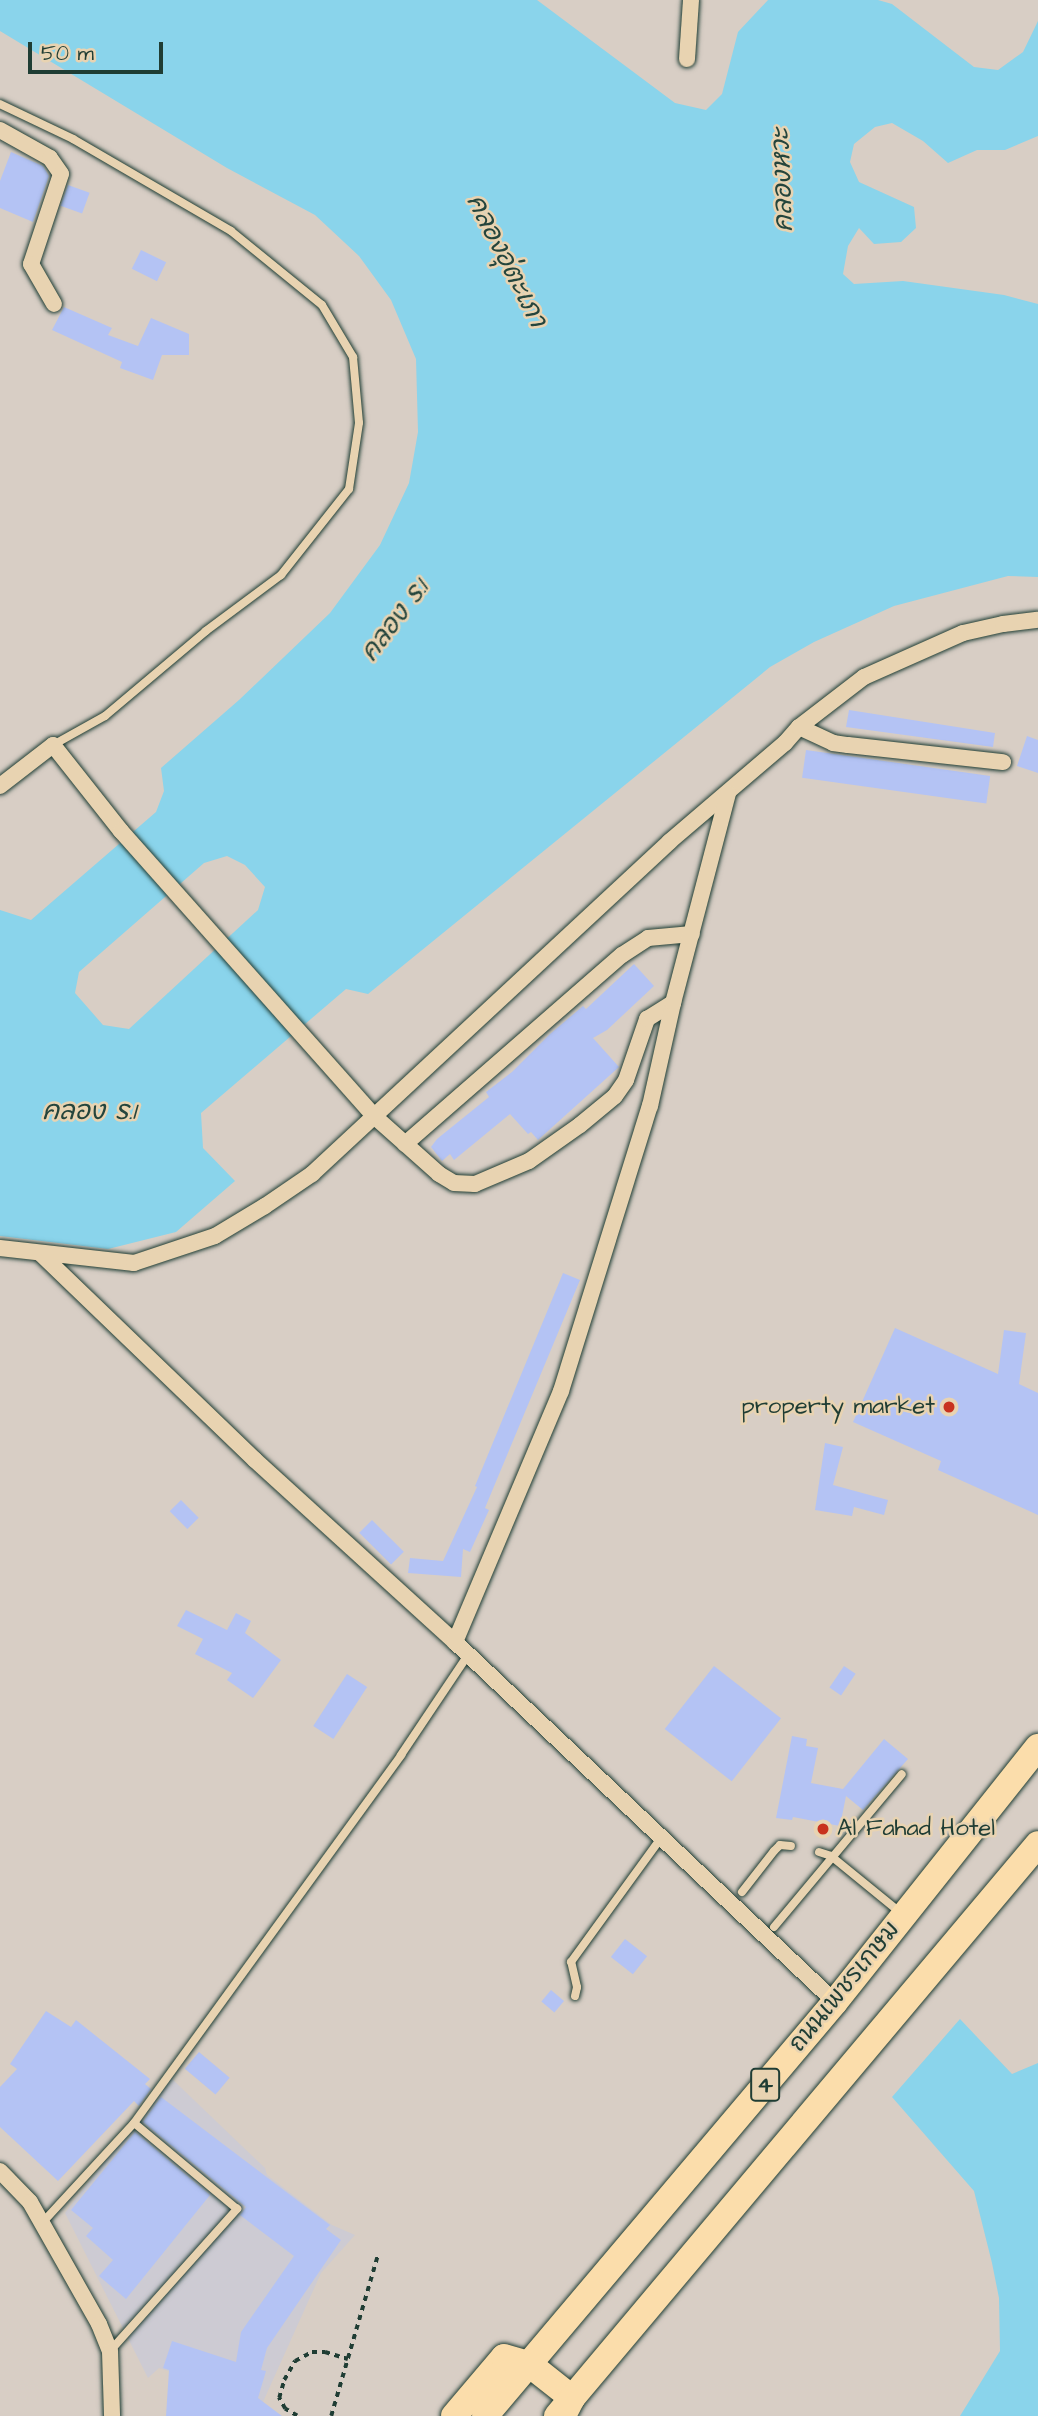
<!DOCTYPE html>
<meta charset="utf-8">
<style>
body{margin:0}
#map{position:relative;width:1038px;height:2416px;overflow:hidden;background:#d8cec5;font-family:"Architects Daughter","Playpen Sans Thai",sans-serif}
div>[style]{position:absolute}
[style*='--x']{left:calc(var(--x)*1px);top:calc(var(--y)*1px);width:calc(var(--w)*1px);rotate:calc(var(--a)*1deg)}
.built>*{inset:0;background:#cdcbd3}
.water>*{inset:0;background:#8ad4eb}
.building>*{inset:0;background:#b4c3f4;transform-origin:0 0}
.path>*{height:3.5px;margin-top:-1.75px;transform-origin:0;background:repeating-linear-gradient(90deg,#1f3d34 0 5px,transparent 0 10px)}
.roads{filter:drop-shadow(0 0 2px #1f3d34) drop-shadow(0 0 2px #1f3d34)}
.service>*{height:8px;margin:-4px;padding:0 4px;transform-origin:4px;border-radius:4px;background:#e8d3b1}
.minor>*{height:16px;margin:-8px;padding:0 8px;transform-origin:8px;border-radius:8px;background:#e8d3b1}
.trunk>*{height:26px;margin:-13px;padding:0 13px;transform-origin:13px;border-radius:13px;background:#fbddab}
.dots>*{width:19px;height:19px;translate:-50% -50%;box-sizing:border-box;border:4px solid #e8d3b1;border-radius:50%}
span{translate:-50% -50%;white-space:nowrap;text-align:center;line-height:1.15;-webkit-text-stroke:5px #e8d3b1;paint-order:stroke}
.shield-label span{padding:2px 5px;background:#e8d3b1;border:2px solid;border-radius:5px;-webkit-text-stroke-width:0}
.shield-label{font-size:23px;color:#1f3d34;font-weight:700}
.poi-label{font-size:24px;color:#1f3d34}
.right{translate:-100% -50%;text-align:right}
.left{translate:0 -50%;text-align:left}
.street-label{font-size:24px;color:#1f3d34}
.water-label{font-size:26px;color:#24453d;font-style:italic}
.scale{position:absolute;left:28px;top:42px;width:135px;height:32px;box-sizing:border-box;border:4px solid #1f3d34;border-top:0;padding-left:9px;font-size:21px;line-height:24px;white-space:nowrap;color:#1f3d34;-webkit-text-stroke:5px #e8d3b1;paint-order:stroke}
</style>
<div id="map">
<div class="built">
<i style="clip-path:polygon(170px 2077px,265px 2168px,267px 2175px,332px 2225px,355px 2235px,321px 2273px,263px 2402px,159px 2368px,148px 2378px,65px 2213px)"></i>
</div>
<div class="water">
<i style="clip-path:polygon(evenodd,0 0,537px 0,675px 103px,706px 110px,722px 94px,738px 32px,768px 0,878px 0,892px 4px,974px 67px,998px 70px,1023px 52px,1038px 21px,1038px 136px,1005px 150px,977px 150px,948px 163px,923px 141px,892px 123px,875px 127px,854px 144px,850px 162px,859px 182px,914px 207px,916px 228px,901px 242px,874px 244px,859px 228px,848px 246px,843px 274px,854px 284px,903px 281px,1004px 295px,1038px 304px,1038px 577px,1008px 576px,894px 606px,814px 642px,770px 667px,368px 994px,346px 989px,201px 1113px,203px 1148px,235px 1181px,176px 1232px,108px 1249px,0 1236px,0 910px,31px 920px,156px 812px,164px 791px,161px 768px,239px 700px,330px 613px,380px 545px,409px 483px,418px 432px,416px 359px,391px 300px,359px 256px,315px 215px,227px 168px,0 31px,0 0,227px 856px,245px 865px,265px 887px,258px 910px,129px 1029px,103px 1025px,75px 993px,79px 972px,204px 863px,227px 856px)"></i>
<i style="clip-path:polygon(960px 2019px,1012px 2074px,1038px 2063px,1038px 2416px,960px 2416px,1000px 2351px,999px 2298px,992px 2263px,974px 2191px,892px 2097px)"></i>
</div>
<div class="building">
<i style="clip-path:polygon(11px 152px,43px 166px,49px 176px,33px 222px,0 208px,0 181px)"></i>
<i style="left:68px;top:185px;width:23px;height:22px;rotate:20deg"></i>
<i style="left:141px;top:250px;width:28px;height:21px;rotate:26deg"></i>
<i style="clip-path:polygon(64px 307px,112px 328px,108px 335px,138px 346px,151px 318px,189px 334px,189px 355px,162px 355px,153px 380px,120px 368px,122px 362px,52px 330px)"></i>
<i style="clip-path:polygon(849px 710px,995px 733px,993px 747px,846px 727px)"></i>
<i style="clip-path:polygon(1027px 736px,1038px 740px,1038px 773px,1017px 766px)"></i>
<i style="left:806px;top:750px;width:186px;height:28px;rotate:8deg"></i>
<i style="clip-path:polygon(634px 964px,654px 986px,607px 1030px,593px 1038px,619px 1067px,538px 1140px,531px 1132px,528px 1134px,510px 1114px,454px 1160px,450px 1154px,442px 1161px,431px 1147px,437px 1139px,489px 1097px,486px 1092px,512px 1072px,550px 1034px,583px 1006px,586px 1009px)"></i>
<i style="clip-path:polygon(563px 1273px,580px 1280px,485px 1508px,489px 1510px,470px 1552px,463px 1549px,461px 1577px,408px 1573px,410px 1558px,443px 1561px,477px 1487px,475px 1486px)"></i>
<i style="clip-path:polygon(895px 1328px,998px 1374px,1004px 1330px,1026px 1333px,1019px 1384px,1038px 1393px,1038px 1515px,938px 1470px,941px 1461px,853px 1422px)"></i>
<i style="clip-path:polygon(825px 1443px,843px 1447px,833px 1485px,888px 1500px,884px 1515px,854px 1507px,852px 1516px,815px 1510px)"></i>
<i style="left:181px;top:1500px;width:25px;height:16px;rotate:45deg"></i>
<i style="left:372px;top:1520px;width:45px;height:18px;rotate:45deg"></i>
<i style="clip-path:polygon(186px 1610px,227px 1630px,236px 1613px,251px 1621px,245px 1633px,281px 1660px,253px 1698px,227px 1680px,232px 1673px,195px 1654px,203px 1639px,177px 1626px)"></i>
<i style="left:714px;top:1666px;width:85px;height:80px;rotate:38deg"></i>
<i style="left:844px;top:1666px;width:14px;height:26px;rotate:34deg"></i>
<i style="left:347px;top:1674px;width:24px;height:62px;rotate:33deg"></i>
<i style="clip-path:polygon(792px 1736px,807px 1739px,806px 1746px,818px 1748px,811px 1783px,843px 1789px,884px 1739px,908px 1759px,863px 1810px,846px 1796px,840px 1826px,793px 1817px,792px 1820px,776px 1818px)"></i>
<i style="left:625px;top:1939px;width:28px;height:23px;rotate:38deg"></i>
<i style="left:551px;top:1990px;width:17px;height:15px;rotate:40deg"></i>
<i style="clip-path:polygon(46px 2011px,71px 2027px,76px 2020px,150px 2079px,145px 2084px,151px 2089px,139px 2106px,134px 2101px,58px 2181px,0 2127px,0 2087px,17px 2069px,10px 2064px)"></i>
<i style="left:199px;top:2052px;width:40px;height:22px;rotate:40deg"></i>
<i style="clip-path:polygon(161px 2097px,330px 2225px,326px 2229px,341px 2240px,267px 2348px,261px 2370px,266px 2371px,258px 2398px,282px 2416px,166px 2416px,169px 2370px,163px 2368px,172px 2341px,236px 2362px,241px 2332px,294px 2256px,240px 2215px,246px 2207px,143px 2122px)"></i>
<i style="clip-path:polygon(135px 2132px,210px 2195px,126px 2299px,99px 2276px,113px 2260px,86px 2236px,93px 2228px,71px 2210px)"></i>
</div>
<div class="path">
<i style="--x:297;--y:2416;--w:14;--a:-150"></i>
<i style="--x:285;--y:2409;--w:13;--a:-119"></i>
<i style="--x:279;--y:2398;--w:19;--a:-74"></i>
<i style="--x:284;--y:2380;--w:22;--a:-60"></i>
<i style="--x:295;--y:2361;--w:19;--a:-28"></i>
<i style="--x:312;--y:2352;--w:13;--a:0"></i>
<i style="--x:325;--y:2352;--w:24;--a:17"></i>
<i style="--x:331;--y:2416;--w:169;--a:-73.8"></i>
</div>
<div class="roads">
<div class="service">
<i style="--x:0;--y:104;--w:81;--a:25.6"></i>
<i style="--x:73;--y:139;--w:183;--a:30.2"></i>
<i style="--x:231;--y:231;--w:117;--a:39.1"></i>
<i style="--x:322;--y:305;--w:61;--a:59.2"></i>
<i style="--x:353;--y:357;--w:66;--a:84.8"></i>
<i style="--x:359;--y:423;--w:67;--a:98.6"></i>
<i style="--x:349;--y:489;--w:110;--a:128.3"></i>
<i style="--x:281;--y:575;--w:94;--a:143.3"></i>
<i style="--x:206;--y:631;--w:132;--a:139.9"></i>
<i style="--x:105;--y:716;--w:60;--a:150.9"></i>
<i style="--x:819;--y:1852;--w:13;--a:18"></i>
<i style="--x:831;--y:1856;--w:90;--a:39.2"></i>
<i style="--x:742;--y:1892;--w:52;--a:-52"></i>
<i style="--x:774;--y:1851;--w:8;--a:-45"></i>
<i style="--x:780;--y:1845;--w:11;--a:5"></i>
<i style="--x:774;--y:1927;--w:199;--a:-50.1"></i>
<i style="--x:575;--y:1996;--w:9;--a:-77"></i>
<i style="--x:577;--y:1987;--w:26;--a:-103"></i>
<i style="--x:571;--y:1962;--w:153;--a:-54"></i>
<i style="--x:43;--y:2222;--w:134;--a:-47.4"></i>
<i style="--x:134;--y:2123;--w:455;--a:-54"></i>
<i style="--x:401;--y:1755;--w:120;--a:-56.2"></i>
<i style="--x:110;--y:2351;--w:191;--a:-48.2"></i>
<i style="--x:237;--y:2209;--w:134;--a:-140.1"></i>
</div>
<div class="minor">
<i style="--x:687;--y:59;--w:59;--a:-86.1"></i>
<i style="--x:0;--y:130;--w:57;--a:29.2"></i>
<i style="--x:50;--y:158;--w:19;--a:55"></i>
<i style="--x:61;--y:174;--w:95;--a:108.4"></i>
<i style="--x:31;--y:264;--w:46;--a:60.1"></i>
<i style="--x:799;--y:727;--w:38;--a:25"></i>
<i style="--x:833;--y:743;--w:15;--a:8"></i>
<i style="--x:848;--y:745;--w:156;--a:6.3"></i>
<i style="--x:0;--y:786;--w:67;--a:-37.7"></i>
<i style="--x:53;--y:745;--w:110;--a:51.7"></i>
<i style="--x:121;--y:831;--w:381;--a:48.4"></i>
<i style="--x:374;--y:1116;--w:87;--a:41.7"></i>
<i style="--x:439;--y:1174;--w:17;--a:31"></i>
<i style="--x:454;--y:1183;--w:21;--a:3"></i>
<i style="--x:475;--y:1184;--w:59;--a:-23.1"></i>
<i style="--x:529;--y:1161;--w:62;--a:-35.2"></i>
<i style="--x:580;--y:1125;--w:45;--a:-39.6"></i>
<i style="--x:615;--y:1096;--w:19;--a:-55"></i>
<i style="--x:626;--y:1080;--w:65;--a:-71"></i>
<i style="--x:647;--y:1019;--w:31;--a:-32"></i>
<i style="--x:405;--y:1144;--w:288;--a:-41.1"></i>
<i style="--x:622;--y:955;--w:31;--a:-33"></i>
<i style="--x:648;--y:938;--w:44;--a:-5.2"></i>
<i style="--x:0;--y:1248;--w:135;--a:6.4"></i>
<i style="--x:134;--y:1263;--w:85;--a:-18.4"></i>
<i style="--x:215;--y:1236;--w:58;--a:-31"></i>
<i style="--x:265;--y:1206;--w:57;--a:-34.2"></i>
<i style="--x:312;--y:1174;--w:488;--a:-42.9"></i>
<i style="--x:669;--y:842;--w:153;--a:-40.5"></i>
<i style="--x:785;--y:743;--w:21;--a:-49"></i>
<i style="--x:799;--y:727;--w:82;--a:-37.6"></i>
<i style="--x:864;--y:677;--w:108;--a:-24"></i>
<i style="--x:963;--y:633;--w:41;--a:-12.7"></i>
<i style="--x:1003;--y:624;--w:35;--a:-7"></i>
<i style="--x:41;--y:1254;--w:297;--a:43.9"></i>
<i style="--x:255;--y:1460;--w:270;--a:42.3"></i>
<i style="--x:455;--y:1642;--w:523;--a:43.45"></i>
<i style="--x:455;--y:1642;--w:272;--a:-67.1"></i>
<i style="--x:561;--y:1391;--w:299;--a:-72.7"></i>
<i style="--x:650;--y:1106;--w:106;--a:-77.4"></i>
<i style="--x:673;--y:1003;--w:217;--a:-75.3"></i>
<i style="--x:0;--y:2171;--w:43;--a:45.9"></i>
<i style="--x:30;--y:2202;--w:140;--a:60.5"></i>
<i style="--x:99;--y:2324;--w:29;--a:68"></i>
<i style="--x:110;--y:2351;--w:65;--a:88.2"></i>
</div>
<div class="trunk">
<i style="--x:454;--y:2416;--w:77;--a:-49.7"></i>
<i style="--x:504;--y:2357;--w:26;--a:16"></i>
<i style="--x:529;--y:2364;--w:55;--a:38.3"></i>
<i style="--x:572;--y:2398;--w:16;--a:117"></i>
<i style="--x:485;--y:2416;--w:542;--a:-49.79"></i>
<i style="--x:835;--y:2002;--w:326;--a:-51.5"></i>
<i style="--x:557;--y:2416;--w:747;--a:-49.94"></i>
</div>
</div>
<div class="dots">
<i style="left:949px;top:1407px;background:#c8321e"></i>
<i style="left:823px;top:1829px;background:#c8321e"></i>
</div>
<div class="shield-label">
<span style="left:765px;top:2085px">4</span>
</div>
<div class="poi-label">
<span class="right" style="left:935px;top:1407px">property market</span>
<span class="left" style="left:837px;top:1829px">Al Fahad Hotel</span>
</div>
<div class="street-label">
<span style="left:845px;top:1987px;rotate:-51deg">ถนนเพชรเกษม</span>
</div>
<div class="water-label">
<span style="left:783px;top:180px;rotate:-92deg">คลองหวะ</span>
<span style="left:506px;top:261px;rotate:63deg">คลองอุ่ตะเภา</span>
<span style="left:395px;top:621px;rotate:-53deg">คลอง ร.1</span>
<span style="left:89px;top:1112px">คลอง ร.1</span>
</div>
<div class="scale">50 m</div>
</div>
